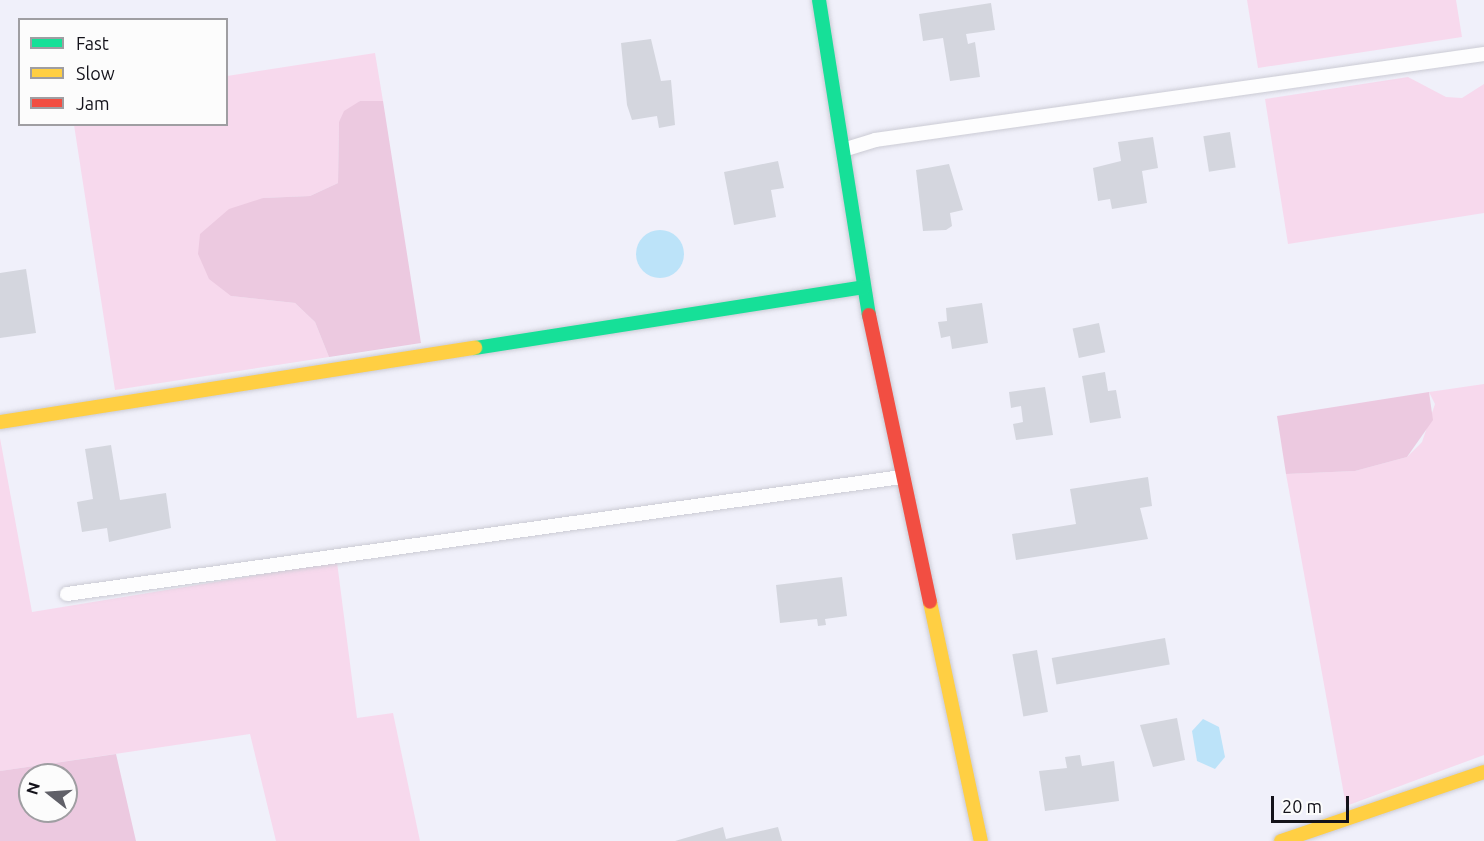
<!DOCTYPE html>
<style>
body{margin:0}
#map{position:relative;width:1484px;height:841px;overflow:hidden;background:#f0f0fa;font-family:Ubuntu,sans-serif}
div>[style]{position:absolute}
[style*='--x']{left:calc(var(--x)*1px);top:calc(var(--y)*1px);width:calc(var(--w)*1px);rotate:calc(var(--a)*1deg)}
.green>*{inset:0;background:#f7d9ed}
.forest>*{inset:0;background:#ecc9e0}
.water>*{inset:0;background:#bce3f9}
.round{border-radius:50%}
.building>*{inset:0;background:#d4d6de;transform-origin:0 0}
.roads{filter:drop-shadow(0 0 2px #cbcbd4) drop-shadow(0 0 2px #cbcbd4)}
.lane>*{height:14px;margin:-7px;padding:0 7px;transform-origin:7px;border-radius:7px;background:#fdfdfe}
.fast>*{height:14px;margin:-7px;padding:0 7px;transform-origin:7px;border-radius:7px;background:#16e098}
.slow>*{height:14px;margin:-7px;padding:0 7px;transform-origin:7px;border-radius:7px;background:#ffcf43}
.jam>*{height:14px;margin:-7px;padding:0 7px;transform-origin:7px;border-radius:7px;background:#f24e42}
span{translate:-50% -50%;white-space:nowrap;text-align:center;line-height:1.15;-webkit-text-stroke:4.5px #fcfcfc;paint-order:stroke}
.legend{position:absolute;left:18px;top:18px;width:210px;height:108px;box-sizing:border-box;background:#fcfcfc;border:2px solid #9f9ea2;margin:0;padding:8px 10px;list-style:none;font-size:18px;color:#13121a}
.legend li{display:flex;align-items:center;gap:12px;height:30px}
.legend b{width:30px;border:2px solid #9f9ea2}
.north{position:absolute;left:18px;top:763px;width:60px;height:60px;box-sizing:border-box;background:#fcfcfc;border:2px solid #9f9ea2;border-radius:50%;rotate:287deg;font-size:16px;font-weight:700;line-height:24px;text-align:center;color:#13121a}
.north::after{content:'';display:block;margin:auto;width:21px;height:27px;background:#606068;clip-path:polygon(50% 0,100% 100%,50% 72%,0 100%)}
.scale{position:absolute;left:1271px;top:796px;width:78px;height:27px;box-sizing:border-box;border:3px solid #13121a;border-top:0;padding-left:8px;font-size:18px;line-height:21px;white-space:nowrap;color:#13121a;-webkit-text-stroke:4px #fcfcfc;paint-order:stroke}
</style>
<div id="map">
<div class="green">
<i style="clip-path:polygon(1247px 0,1456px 0,1462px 37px,1258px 68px)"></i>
<i style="clip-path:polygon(375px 53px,383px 101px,360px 101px,339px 122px,338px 183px,310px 196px,263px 198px,231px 296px,295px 303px,315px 322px,329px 357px,115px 390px,74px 125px,226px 124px,227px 76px)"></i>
<i style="clip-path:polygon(1408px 77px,1446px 97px,1462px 98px,1484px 84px,1484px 213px,1288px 244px,1265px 99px)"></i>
<i style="clip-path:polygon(1484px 384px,1484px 755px,1346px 806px,1286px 474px,1355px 471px,1407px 457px,1422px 442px,1435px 404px,1429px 392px)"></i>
<i style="clip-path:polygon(0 438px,32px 612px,337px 562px,357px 718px,393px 713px,420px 841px,276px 841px,250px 734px,0 771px)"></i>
</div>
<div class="forest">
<i style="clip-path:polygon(360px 101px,383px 101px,421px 343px,329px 357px,315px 322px,295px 303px,231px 296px,209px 279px,198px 254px,200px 234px,229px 209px,263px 198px,310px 196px,338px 183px,339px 122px,344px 111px)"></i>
<i style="clip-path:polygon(1429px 392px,1433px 420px,1407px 457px,1355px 471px,1286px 474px,1277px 416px)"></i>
<i style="clip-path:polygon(evenodd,116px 754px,136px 841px,0 841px,0 771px,116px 754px,30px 775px,66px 775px,66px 811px,30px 811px,30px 775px)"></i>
</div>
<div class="water">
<i class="round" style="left:636px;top:230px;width:48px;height:48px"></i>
<i style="clip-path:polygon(1203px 719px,1219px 727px,1225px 757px,1215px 769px,1197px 761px,1192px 731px)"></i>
</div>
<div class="building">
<i style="clip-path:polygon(991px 3px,995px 30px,966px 34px,968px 44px,975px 42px,980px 77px,950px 81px,943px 38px,923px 41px,919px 14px)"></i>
<i style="clip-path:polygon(651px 39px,661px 81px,671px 80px,675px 125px,659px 128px,657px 116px,632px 120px,627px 105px,621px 43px)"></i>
<i style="left:1230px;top:132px;width:36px;height:27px;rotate:81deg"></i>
<i style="clip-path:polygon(1153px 137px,1158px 168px,1142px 171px,1147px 203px,1112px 209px,1110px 199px,1098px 201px,1093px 168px,1121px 161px,1118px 142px)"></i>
<i style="clip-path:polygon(778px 161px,784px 188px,771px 190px,776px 217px,734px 225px,724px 172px)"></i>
<i style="clip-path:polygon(949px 164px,963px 210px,950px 213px,952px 226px,946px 230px,923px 231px,916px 170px)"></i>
<i style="clip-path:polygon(26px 269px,36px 333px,0 338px,0 273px)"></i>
<i style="clip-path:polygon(982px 303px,988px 343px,952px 349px,950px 336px,941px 338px,938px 322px,947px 321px,946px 308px)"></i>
<i style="left:1099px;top:323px;width:30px;height:27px;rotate:78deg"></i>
<i style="clip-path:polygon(1105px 372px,1108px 391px,1116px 390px,1121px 418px,1090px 423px,1082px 376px)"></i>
<i style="clip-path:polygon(1045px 387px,1053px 435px,1016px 440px,1013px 424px,1023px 422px,1021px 406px,1011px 408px,1009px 392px)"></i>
<i style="clip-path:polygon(111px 445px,120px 500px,166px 493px,171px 528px,109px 542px,107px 528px,82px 532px,77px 502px,93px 499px,85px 449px)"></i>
<i style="clip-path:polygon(1148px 477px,1152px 506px,1140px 508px,1148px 539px,1016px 560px,1012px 534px,1076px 524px,1070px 489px)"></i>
<i style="clip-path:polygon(842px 577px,847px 616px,825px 619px,826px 625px,818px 626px,817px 619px,780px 623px,776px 585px)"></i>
<i style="left:1165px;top:638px;width:27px;height:115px;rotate:80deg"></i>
<i style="left:1037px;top:650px;width:63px;height:25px;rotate:80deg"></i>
<i style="clip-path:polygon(1177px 718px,1185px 760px,1153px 767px,1140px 725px)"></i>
<i style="clip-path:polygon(1080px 755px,1082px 766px,1114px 761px,1119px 801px,1045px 811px,1039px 771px,1067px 768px,1065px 757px)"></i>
<i style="clip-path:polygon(723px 827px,726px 839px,778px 827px,782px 841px,675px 841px)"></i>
</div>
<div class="roads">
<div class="lane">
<i style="--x:843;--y:150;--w:34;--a:-17"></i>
<i style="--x:875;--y:140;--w:615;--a:-8.04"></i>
<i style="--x:67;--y:594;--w:843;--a:-7.98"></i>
</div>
<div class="fast">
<i style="--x:819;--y:0;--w:319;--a:81"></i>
<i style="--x:475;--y:348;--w:393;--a:-8.9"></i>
</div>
<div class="slow">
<i style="--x:0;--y:422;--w:481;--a:-8.9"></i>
<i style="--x:930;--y:602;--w:244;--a:78"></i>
<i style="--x:1281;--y:841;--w:214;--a:-18.8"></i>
</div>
<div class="jam">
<i style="--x:869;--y:315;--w:293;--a:78"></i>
</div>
</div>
<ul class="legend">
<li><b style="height:8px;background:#16e098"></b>Fast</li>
<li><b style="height:8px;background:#ffcf43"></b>Slow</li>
<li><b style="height:8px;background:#f24e42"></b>Jam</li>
</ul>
<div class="north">N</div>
<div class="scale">20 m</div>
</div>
